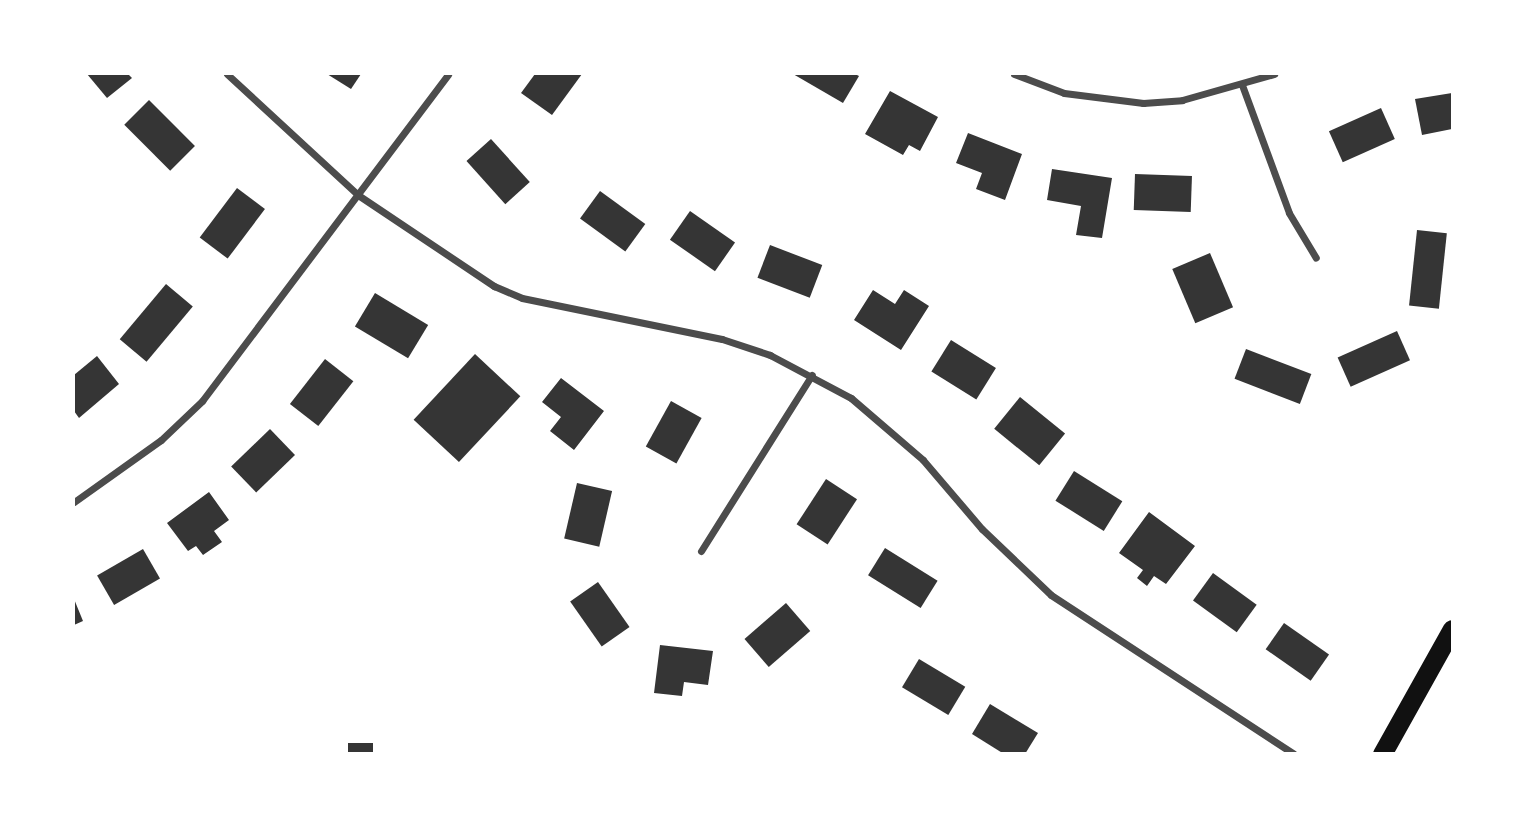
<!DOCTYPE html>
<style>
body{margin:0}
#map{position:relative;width:1526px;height:827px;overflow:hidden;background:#fff;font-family:Signika,sans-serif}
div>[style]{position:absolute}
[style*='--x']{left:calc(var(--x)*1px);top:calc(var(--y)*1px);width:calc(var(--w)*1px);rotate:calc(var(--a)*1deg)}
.building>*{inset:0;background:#353535;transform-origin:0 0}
.minor>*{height:7px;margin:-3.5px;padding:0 3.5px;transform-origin:3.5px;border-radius:3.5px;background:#4c4c4c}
.motorway>*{height:19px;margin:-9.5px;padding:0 9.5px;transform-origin:9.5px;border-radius:9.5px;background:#111}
span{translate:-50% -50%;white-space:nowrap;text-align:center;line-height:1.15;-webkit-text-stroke:7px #fff;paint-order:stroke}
.frame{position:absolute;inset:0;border:75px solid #fff;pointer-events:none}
</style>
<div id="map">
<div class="building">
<i style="clip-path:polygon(87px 74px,128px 74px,132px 78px,107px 98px)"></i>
<i style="clip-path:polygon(327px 74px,361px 74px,351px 89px)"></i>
<i style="clip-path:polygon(535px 74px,582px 74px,552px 115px,521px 93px)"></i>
<i style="clip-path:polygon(793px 74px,855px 74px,859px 76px,843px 103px)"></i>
<i style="clip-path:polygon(890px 91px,938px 117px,920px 151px,909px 145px,903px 155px,865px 134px)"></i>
<i style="clip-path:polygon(1452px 93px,1452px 129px,1422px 135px,1415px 99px)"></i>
<i style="left:149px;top:100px;width:65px;height:35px;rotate:45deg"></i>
<i style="left:1381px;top:108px;width:34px;height:57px;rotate:66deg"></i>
<i style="clip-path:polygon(968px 133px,1022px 154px,1005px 200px,976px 189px,982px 173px,956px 163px)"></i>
<i style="left:491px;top:139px;width:58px;height:33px;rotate:48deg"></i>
<i style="clip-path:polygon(1052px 169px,1112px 178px,1102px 238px,1076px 235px,1081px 206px,1047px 200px)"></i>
<i style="left:1135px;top:174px;width:57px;height:36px;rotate:2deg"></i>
<i style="left:237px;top:188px;width:35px;height:62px;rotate:37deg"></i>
<i style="left:600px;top:191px;width:56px;height:34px;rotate:36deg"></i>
<i style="left:690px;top:211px;width:55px;height:35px;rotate:35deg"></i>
<i style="left:1417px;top:230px;width:30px;height:76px;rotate:6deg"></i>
<i style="left:770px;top:245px;width:56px;height:35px;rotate:21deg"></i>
<i style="left:1210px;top:253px;width:59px;height:41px;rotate:67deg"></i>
<i style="left:166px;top:284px;width:35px;height:72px;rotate:40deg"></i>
<i style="clip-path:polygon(873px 290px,895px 304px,904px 290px,929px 306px,901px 350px,854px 320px)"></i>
<i style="left:375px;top:293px;width:62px;height:39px;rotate:31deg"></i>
<i style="left:1397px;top:331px;width:32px;height:65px;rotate:66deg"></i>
<i style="left:951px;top:340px;width:53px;height:37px;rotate:32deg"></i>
<i style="left:1246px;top:349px;width:70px;height:32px;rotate:21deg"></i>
<i style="left:475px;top:354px;width:62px;height:90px;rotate:43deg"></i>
<i style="clip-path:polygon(97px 356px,119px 384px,79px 418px,74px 411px,74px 375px)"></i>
<i style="left:325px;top:359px;width:36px;height:57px;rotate:38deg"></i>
<i style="clip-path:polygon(561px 378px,604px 411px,574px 450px,550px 431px,561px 417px,542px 402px)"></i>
<i style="left:1020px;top:397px;width:58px;height:41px;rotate:39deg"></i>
<i style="left:671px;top:401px;width:35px;height:52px;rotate:29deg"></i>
<i style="left:270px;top:429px;width:36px;height:54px;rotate:46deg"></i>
<i style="left:1074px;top:471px;width:57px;height:35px;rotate:32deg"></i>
<i style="left:826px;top:479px;width:37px;height:54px;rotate:33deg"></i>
<i style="left:577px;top:483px;width:36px;height:57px;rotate:13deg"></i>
<i style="clip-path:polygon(209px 492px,229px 520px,214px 531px,222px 542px,203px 555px,196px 546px,188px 551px,167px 523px)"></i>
<i style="clip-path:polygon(1149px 512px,1195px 546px,1166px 584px,1154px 576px,1147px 586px,1137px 578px,1143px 570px,1119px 553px)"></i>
<i style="left:885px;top:548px;width:62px;height:32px;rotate:32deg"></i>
<i style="left:143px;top:549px;width:34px;height:53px;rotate:60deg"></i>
<i style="left:1213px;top:573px;width:54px;height:34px;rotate:36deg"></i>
<i style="left:598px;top:582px;width:55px;height:34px;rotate:55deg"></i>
<i style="clip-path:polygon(74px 599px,83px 621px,74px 625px)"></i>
<i style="left:786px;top:603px;width:37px;height:55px;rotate:49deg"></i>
<i style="left:1284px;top:623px;width:55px;height:32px;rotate:35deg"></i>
<i style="clip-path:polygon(660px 645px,713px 651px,708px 685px,684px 682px,682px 696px,654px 693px)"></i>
<i style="left:919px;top:659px;width:54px;height:33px;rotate:31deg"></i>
<i style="clip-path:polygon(990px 704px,1038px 733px,1025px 754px,1004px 754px,972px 734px)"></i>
<i style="left:348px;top:743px;width:25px;height:11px"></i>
</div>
<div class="minor">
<i style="--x:227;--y:74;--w:178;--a:42.7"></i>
<i style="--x:358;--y:195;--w:164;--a:33.8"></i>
<i style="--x:494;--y:286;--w:30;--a:23"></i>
<i style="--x:522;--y:298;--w:204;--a:11.6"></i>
<i style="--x:722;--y:339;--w:51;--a:18.4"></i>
<i style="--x:770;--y:355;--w:92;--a:28"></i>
<i style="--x:851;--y:398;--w:95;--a:40.7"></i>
<i style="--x:923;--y:460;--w:91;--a:49.5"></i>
<i style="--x:982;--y:529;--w:95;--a:43.7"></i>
<i style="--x:1051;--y:595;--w:290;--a:33.2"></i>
<i style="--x:1014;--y:74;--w:53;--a:20.8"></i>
<i style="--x:1064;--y:93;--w:80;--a:7.2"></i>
<i style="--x:1143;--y:103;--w:39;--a:-4"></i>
<i style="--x:1182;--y:100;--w:96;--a:-15.8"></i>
<i style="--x:1242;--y:85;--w:136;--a:69.8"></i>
<i style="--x:1289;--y:213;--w:52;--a:59"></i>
<i style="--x:74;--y:502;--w:107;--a:-35.5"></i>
<i style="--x:161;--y:440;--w:57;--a:-43.6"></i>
<i style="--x:202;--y:401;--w:409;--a:-53"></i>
<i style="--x:701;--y:551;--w:208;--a:-57.8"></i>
</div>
<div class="motorway">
<i style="--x:1382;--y:754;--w:143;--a:-60.8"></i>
</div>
<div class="frame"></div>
</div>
